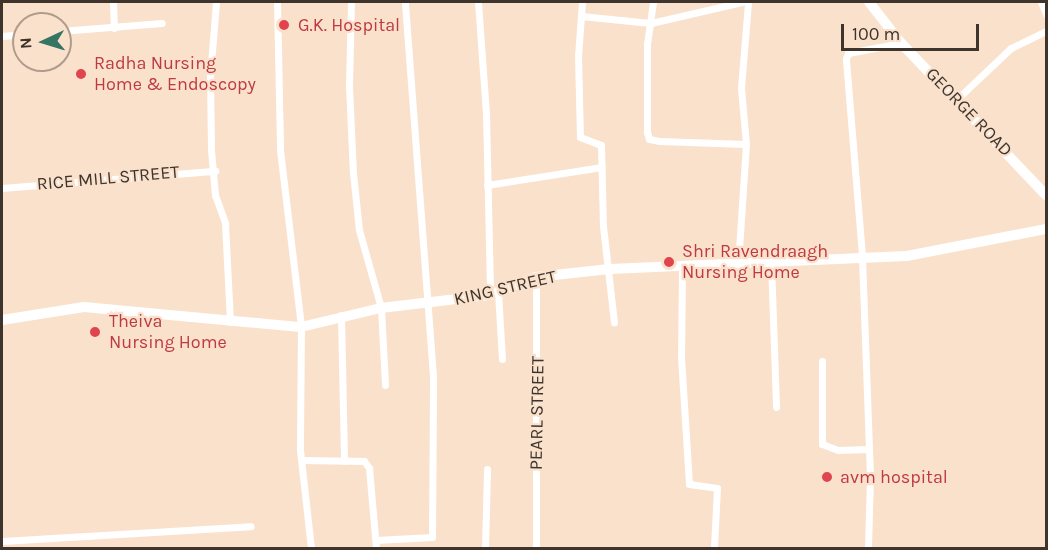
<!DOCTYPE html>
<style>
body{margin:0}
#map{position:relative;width:1048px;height:550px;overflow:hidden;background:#fae1cc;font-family:Karla,sans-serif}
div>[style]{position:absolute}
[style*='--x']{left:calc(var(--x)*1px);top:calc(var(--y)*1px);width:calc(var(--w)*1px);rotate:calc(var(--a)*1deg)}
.street>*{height:7px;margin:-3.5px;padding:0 3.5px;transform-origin:3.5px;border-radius:3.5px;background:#fff}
.secondary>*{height:10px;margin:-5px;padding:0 5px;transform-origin:5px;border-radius:5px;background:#fff}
.dots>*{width:16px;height:16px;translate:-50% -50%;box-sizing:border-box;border:3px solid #fae1cc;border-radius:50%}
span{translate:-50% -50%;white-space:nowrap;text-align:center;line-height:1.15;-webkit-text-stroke:4.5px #fae1cc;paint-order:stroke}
.health-label{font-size:18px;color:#be3a42}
.left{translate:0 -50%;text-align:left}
.street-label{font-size:18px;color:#3e342c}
.frame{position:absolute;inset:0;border:3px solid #3e342c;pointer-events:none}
.north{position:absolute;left:12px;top:12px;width:60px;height:60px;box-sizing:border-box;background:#fae1cc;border:2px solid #af9c8c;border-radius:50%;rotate:266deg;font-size:16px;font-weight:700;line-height:24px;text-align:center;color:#3e342c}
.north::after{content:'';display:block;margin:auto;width:21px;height:27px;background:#367563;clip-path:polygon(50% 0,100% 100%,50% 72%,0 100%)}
.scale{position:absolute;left:841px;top:24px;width:138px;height:27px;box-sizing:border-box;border:3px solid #3e342c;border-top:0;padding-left:8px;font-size:18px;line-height:21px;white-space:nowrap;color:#3e342c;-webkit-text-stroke:4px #fae1cc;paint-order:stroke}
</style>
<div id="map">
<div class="street">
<i style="--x:113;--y:2;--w:26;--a:88"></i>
<i style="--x:216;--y:2;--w:75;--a:94.6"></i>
<i style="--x:210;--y:77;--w:73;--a:89.2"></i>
<i style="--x:211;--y:150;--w:45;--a:84.9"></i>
<i style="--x:215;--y:195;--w:30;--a:70"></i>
<i style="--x:225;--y:223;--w:99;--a:87.1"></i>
<i style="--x:277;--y:2;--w:148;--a:88.8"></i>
<i style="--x:280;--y:150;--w:178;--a:83.2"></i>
<i style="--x:301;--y:327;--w:123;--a:90.5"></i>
<i style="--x:300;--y:450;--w:99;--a:83.6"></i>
<i style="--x:351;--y:2;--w:84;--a:91.4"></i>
<i style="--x:349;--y:86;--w:87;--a:87.4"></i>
<i style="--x:353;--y:173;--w:57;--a:84"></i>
<i style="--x:359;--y:230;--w:81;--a:74.2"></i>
<i style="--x:381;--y:308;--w:77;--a:87"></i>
<i style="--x:478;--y:2;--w:111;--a:85.9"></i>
<i style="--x:486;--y:113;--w:182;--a:88.7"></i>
<i style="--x:582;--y:2;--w:54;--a:94.2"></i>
<i style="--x:578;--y:56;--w:81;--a:88.6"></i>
<i style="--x:580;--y:137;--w:22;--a:21"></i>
<i style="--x:601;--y:145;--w:81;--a:88.6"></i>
<i style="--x:603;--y:226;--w:97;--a:83.5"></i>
<i style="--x:653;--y:2;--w:42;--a:98.1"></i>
<i style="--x:647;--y:44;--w:88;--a:90"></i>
<i style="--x:647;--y:132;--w:7;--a:74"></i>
<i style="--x:649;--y:139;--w:10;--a:11"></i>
<i style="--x:659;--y:141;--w:87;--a:2"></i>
<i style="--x:746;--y:144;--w:119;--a:93.8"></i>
<i style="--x:1041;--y:2;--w:13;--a:67"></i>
<i style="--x:581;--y:16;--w:70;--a:5.7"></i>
<i style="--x:651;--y:23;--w:93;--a:-13"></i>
<i style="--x:60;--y:31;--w:102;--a:-4.5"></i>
<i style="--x:2;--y:36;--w:22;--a:-5"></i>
<i style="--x:957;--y:99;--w:74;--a:-43.4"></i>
<i style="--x:1011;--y:48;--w:39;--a:-26"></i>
<i style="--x:746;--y:144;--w:56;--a:-95.1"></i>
<i style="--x:741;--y:88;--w:86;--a:-85.3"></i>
<i style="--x:487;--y:185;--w:116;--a:-8.9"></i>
<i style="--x:2;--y:188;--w:214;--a:-4.6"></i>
<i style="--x:771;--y:262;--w:145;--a:88"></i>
<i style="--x:682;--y:268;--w:89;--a:90.6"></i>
<i style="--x:681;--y:357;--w:127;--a:86.4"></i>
<i style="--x:689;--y:484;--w:28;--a:8"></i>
<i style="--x:717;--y:488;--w:60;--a:92.9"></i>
<i style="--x:498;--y:292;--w:67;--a:86.6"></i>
<i style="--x:341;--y:315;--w:146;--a:88.8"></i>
<i style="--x:822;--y:361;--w:83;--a:90"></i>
<i style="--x:822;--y:444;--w:17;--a:21"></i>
<i style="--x:838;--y:450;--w:31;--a:-2"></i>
<i style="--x:302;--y:460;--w:62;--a:0.9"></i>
<i style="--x:364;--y:461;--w:9;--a:54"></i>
<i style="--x:369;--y:468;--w:80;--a:85"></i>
<i style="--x:376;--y:540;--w:56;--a:-3.1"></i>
<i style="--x:432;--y:537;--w:161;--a:-89.6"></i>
<i style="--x:433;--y:376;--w:375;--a:-94.3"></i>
<i style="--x:2;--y:541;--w:249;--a:-3.4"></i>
<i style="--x:485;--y:548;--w:79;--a:-88.5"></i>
<i style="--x:536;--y:548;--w:271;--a:-90"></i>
<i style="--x:868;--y:548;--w:72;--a:-88.4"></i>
<i style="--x:870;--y:476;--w:221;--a:-92.1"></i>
<i style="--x:862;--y:255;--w:197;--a:-94.7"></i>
<i style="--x:846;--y:59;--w:6;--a:-72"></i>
<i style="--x:848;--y:53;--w:54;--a:-10.7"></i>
</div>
<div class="secondary">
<i style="--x:869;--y:2;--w:52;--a:52"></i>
<i style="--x:901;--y:43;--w:210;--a:46.4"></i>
<i style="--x:2;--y:320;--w:83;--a:-9"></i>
<i style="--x:84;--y:307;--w:218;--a:5.3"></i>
<i style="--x:301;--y:327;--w:82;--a:-13.4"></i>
<i style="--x:381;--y:308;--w:110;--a:-6.8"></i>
<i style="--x:490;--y:295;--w:49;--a:-21.4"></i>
<i style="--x:536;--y:277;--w:74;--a:-6.2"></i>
<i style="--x:610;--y:269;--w:297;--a:-2.5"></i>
<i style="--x:907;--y:256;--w:142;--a:-11"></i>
</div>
<div class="dots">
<i style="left:284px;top:25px;background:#e0444e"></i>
<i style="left:81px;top:74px;background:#e0444e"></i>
<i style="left:669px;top:262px;background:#e0444e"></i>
<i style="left:95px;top:332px;background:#e0444e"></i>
<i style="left:827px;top:477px;background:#e0444e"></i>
</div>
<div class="health-label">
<span class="left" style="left:298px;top:25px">G.K. Hospital</span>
<span class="left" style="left:94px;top:74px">Radha Nursing<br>Home &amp; Endoscopy</span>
<span class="left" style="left:682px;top:262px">Shri Ravendraagh<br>Nursing Home</span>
<span class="left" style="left:109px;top:332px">Theiva<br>Nursing Home</span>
<span class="left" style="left:840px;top:477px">avm hospital</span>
</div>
<div class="street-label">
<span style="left:969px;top:112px;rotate:46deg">GEORGE ROAD</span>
<span style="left:108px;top:178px;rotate:-5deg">RICE MILL STREET</span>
<span style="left:505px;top:288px;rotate:-13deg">KING STREET</span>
<span style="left:537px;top:413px;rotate:-89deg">PEARL STREET</span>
</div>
<div class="frame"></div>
<div class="north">N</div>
<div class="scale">100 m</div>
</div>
